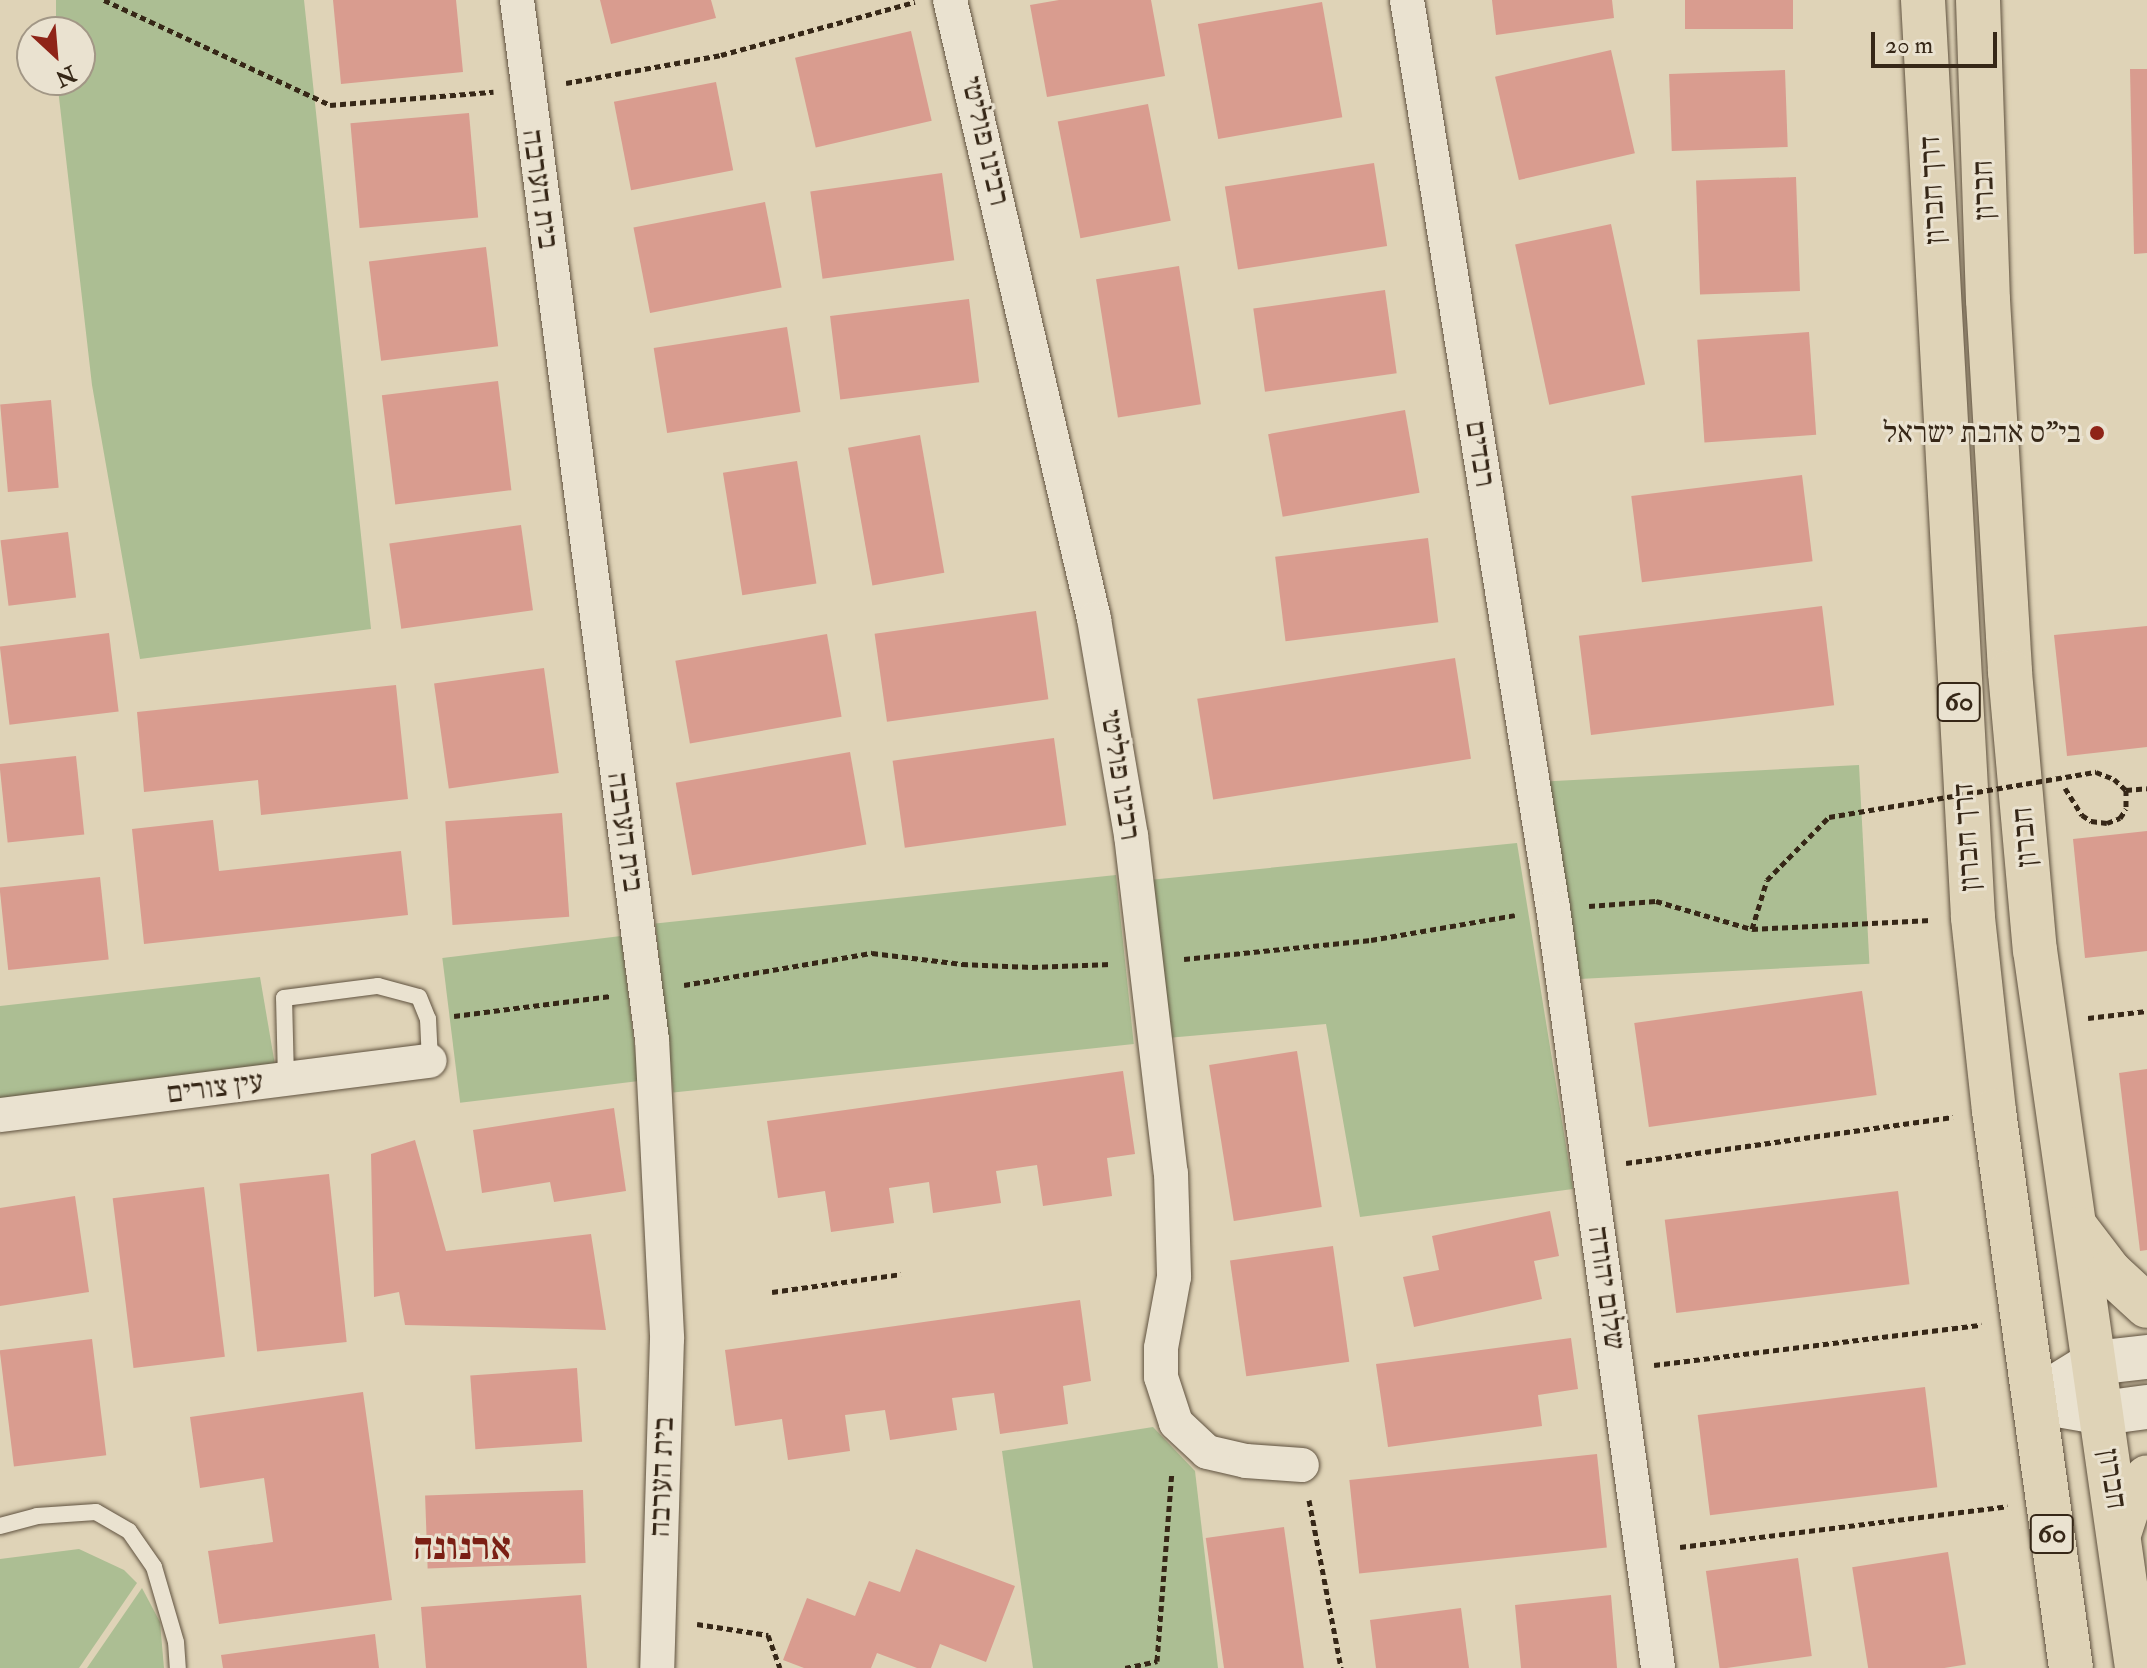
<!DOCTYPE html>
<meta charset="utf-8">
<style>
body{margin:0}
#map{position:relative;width:2147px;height:1668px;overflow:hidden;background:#dfd3b7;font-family:"IM FELL Double Pica","Frank Ruhl Libre",serif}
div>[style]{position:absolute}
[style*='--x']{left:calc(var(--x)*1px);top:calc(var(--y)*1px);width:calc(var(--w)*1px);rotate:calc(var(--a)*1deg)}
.green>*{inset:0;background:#acbe93;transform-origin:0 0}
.building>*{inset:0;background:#d99c8f;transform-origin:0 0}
.path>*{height:5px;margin-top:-2.5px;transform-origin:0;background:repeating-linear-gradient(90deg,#362717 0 6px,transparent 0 10px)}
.roads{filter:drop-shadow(0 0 2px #60523f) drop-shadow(0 0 2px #60523f)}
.lane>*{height:16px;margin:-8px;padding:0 8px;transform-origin:8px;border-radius:8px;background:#eae2d0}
.street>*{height:34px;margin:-17px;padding:0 17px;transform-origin:17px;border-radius:17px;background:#eae2d0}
.secondary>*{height:44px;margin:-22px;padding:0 22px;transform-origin:22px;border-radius:22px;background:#eae2d0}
.highway>*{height:44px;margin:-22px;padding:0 22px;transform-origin:22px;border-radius:22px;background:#dfd3b7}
.path-bridge>*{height:5px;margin-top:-2.5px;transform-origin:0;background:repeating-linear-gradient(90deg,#362717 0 6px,transparent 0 10px)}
.dots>*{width:22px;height:22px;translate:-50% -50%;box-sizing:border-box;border:4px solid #eae2d0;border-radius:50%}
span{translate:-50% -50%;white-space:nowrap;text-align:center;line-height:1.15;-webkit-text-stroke:6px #eae2d0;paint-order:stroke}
.shield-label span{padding:2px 6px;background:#eae2d0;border:2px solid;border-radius:6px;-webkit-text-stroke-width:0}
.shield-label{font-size:28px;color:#362717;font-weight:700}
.street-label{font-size:30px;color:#362717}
.poi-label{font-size:30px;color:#362717}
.right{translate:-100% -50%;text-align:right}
.district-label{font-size:38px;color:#7a1f14;font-weight:700}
.north{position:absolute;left:16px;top:16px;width:80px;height:80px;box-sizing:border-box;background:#eae2d0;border:2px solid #a29786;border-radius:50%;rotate:154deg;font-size:22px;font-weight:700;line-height:32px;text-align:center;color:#362717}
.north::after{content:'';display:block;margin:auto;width:28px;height:36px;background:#8f2418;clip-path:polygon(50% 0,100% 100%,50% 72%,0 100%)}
.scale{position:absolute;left:1871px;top:32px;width:126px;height:36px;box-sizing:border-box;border:4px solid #362717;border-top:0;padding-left:10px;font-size:24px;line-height:28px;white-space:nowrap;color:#362717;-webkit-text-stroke:6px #eae2d0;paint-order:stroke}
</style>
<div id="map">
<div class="green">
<i style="clip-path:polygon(56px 0,304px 0,371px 629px,140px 659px,92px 385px,57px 80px,80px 80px,80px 32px,56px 32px)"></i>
<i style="left:1859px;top:765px;width:199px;height:324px;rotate:87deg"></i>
<i style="clip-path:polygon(1517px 843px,1573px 1189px,1360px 1217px,1326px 1024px,1167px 1038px,1149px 880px)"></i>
<i style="left:1116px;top:875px;width:170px;height:463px;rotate:84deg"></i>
<i style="left:621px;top:936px;width:146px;height:180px;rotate:83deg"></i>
<i style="clip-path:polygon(260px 977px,275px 1065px,0 1105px,0 1006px)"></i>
<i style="clip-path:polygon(1153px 1427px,1195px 1471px,1218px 1668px,1033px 1668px,1002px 1451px)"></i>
<i style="clip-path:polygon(79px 1549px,124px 1570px,137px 1583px,79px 1668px,0 1668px,0 1559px)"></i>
<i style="clip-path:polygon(142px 1588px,160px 1622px,164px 1668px,87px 1668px)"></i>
</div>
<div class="building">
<i style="clip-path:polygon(333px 0,456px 0,463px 72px,341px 84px)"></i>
<i style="clip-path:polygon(600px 0,711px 0,716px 18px,611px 44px)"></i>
<i style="clip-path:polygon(1059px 0,1151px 0,1165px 76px,1047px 97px,1030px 5px)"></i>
<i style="clip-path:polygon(1492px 0,1612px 0,1614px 18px,1496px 35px)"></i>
<i style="left:1685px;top:0;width:108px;height:29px"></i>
<i style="left:1322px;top:2px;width:117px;height:126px;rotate:80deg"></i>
<i style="left:911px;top:31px;width:92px;height:119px;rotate:77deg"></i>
<i style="left:1611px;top:50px;width:106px;height:119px;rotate:77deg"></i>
<i style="clip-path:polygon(2130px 69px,2147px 69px,2147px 253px,2134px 254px)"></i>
<i style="left:1785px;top:70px;width:77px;height:116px;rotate:88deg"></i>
<i style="left:716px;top:82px;width:90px;height:104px;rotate:79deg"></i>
<i style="left:1148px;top:104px;width:119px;height:92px;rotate:79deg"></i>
<i style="left:469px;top:113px;width:105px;height:119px;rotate:85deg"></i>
<i style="left:1374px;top:163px;width:84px;height:151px;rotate:81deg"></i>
<i style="left:942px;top:173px;width:88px;height:133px;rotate:82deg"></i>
<i style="left:1796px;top:177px;width:114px;height:100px;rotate:88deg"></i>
<i style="left:765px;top:202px;width:87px;height:134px;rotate:79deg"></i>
<i style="left:1611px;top:224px;width:164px;height:98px;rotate:78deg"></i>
<i style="left:486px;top:247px;width:100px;height:118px;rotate:83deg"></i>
<i style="left:1179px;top:266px;width:140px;height:84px;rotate:81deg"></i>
<i style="left:1385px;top:290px;width:84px;height:133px;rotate:82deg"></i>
<i style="left:969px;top:299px;width:84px;height:140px;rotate:83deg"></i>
<i style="left:787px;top:327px;width:86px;height:135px;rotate:81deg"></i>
<i style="left:1809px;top:332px;width:103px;height:112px;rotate:86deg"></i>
<i style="left:498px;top:381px;width:110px;height:117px;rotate:83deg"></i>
<i style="left:51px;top:400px;width:88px;height:51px;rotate:85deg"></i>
<i style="left:1405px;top:410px;width:84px;height:139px;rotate:80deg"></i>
<i style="left:920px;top:435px;width:140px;height:73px;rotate:80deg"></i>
<i style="left:797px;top:461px;width:124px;height:75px;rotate:81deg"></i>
<i style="left:1802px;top:475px;width:87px;height:172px;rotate:83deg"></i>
<i style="left:521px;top:525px;width:86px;height:133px;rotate:82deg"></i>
<i style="left:68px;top:532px;width:66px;height:68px;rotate:83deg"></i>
<i style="left:1428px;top:538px;width:85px;height:154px;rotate:83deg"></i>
<i style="left:1822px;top:606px;width:100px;height:245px;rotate:83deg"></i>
<i style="left:1036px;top:611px;width:89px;height:163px;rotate:82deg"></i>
<i style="clip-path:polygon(2147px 626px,2147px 747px,2067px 756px,2054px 635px)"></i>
<i style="left:109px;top:633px;width:79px;height:110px;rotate:83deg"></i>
<i style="left:827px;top:634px;width:84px;height:154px;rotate:80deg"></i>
<i style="left:1455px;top:658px;width:102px;height:261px;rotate:81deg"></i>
<i style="left:544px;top:668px;width:106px;height:111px;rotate:82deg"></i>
<i style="clip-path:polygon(396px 685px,408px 799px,261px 815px,258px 780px,144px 792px,137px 712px)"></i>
<i style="left:1054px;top:738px;width:88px;height:163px;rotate:82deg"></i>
<i style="left:850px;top:752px;width:94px;height:177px;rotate:80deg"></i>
<i style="left:76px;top:756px;width:79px;height:77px;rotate:84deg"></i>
<i style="left:562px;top:813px;width:104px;height:117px;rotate:86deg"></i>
<i style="clip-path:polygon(213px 820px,219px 871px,401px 851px,408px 915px,144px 944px,132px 829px)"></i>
<i style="clip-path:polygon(2147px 831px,2147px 951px,2085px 958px,2073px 839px)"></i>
<i style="left:100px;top:877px;width:83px;height:101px;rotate:84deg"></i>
<i style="left:1862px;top:991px;width:105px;height:230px;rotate:82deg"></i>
<i style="left:1297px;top:1051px;width:158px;height:89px;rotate:81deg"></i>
<i style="clip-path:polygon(2147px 1069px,2147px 1250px,2140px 1251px,2119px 1073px)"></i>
<i style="clip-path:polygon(1123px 1071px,1135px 1154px,1107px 1158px,1112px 1196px,1043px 1206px,1037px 1165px,996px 1171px,1001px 1203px,933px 1213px,929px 1182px,889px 1188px,894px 1223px,831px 1232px,825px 1191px,778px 1198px,767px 1121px)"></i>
<i style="clip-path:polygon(614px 1108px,626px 1191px,554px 1202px,550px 1182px,482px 1193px,473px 1130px)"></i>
<i style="clip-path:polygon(415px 1140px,446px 1251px,591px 1234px,606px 1330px,405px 1325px,399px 1292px,374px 1297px,371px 1154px)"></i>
<i style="left:329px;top:1174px;width:169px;height:90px;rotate:84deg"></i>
<i style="left:204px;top:1187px;width:171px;height:92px;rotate:83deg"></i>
<i style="left:1898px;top:1191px;width:94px;height:235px;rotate:83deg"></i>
<i style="clip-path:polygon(75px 1196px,89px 1292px,0 1306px,0 1208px)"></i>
<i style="clip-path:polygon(1550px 1211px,1559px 1256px,1534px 1261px,1542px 1299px,1414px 1327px,1403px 1277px,1439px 1270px,1432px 1236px)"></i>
<i style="left:1333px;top:1246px;width:117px;height:104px;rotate:82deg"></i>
<i style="clip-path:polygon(1080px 1300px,1091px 1381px,1063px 1386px,1068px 1424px,1000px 1434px,994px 1393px,952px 1398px,957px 1430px,890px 1440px,885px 1410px,845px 1415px,850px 1451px,788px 1460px,782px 1419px,735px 1426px,725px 1350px)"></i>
<i style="clip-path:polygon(1571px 1338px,1578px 1389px,1538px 1395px,1542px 1426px,1388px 1447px,1376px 1364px)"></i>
<i style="left:92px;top:1339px;width:117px;height:93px;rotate:83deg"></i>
<i style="left:577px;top:1368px;width:74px;height:107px;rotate:86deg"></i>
<i style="left:1925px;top:1387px;width:101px;height:229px;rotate:83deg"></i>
<i style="clip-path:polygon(363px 1392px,392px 1600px,219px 1624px,208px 1551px,273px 1542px,264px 1478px,200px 1488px,190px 1417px)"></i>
<i style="left:1597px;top:1454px;width:94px;height:249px;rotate:84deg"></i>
<i style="left:583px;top:1490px;width:73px;height:158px;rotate:88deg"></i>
<i style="left:1284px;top:1527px;width:143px;height:79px;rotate:82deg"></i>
<i style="clip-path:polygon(916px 1549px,1015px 1586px,986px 1662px,940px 1644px,931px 1668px,917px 1668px,877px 1653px,871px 1668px,804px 1668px,783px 1660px,807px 1598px,855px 1616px,869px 1581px,900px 1592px)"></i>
<i style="left:1948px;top:1552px;width:114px;height:97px;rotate:81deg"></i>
<i style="left:1798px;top:1558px;width:99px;height:93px;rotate:82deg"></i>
<i style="clip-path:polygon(581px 1595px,587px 1668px,426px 1668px,421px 1607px)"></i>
<i style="clip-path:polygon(1611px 1595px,1617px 1668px,1521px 1668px,1515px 1605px)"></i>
<i style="clip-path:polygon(1461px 1608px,1469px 1668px,1376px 1668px,1370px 1620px)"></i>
<i style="clip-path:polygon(375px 1634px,379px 1668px,223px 1668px,221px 1655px)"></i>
</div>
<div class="path">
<i style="--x:104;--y:0;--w:249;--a:24.9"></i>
<i style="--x:330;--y:105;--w:164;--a:-4.6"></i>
<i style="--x:566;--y:83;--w:158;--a:-10.2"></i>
<i style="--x:721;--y:55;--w:201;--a:-15.3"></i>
<i style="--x:2065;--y:788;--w:32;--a:58"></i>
<i style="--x:2082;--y:815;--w:11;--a:34"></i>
<i style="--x:2091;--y:821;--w:16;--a:7"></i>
<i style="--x:2107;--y:823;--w:14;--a:-21"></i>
<i style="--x:2120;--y:818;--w:11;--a:-56"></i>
<i style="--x:2126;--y:790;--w:21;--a:-5"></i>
<i style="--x:1589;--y:906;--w:67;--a:-4.3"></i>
<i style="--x:1656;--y:901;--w:100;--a:16.3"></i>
<i style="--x:1752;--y:929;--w:51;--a:-73"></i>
<i style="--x:1767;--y:880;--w:88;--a:-45.5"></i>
<i style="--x:1752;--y:929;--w:179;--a:-2.9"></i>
<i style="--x:1184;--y:959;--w:188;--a:-5.8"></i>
<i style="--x:1371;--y:940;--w:146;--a:-9.8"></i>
<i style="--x:684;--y:985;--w:191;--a:-9.7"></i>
<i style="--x:872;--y:953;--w:91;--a:7"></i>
<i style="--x:962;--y:964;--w:70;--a:2.5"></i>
<i style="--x:1032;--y:967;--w:79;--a:-2.2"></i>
<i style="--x:454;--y:1016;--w:158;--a:-7.3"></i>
<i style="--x:2088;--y:1018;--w:59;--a:-6.8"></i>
<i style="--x:1626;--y:1163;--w:330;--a:-8"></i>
<i style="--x:772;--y:1292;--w:130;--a:-7.9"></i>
<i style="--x:1654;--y:1365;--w:330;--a:-7"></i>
<i style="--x:1309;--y:1500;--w:171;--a:79.2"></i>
<i style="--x:1680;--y:1547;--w:330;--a:-7.1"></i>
<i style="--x:697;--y:1624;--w:72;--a:8.8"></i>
<i style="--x:768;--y:1635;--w:35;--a:70"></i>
<i style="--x:1125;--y:1668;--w:33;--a:-12"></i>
<i style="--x:1157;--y:1661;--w:190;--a:-85.5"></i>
</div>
<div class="roads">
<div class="lane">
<i style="--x:286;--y:1079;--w:81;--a:-91.4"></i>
<i style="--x:284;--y:998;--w:95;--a:-7.3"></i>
<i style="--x:378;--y:986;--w:42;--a:15"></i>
<i style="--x:419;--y:997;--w:24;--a:68"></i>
<i style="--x:428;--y:1019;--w:42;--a:87.3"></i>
<i style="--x:0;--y:1526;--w:38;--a:-15"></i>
<i style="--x:37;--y:1516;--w:59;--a:-3.9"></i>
<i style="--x:96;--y:1512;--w:38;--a:30"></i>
<i style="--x:129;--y:1531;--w:44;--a:55.2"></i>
<i style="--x:154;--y:1567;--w:78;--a:73.7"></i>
<i style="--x:176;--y:1642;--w:26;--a:86"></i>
</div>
<div class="street">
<i style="--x:517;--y:0;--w:1048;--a:82.6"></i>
<i style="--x:652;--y:1039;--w:300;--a:87.1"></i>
<i style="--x:667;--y:1339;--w:329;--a:91.7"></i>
<i style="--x:950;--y:0;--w:636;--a:76.9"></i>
<i style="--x:1094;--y:619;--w:219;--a:80.3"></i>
<i style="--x:1131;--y:835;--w:340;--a:83.3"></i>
<i style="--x:1171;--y:1173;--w:104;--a:88.3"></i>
<i style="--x:1174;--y:1277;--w:72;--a:100.4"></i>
<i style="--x:1161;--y:1348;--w:29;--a:90"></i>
<i style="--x:1161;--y:1377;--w:48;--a:71.9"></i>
<i style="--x:1176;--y:1423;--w:42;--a:43.1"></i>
<i style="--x:1207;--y:1452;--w:40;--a:13"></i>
<i style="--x:1246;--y:1461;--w:56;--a:4.1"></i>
<i style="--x:1407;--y:0;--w:920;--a:80.87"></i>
<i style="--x:1553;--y:908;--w:767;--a:82.13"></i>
<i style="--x:0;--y:1115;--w:433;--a:-7.2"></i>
</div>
<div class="secondary">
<i style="--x:2034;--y:1400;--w:70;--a:-31.7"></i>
<i style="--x:2094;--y:1363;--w:53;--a:-6.5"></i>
<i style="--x:2064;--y:1406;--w:39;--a:10"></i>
<i style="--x:2102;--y:1413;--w:45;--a:-7.6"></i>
</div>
<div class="highway">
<i style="--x:1923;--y:0;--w:919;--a:86.88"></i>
<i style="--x:1973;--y:918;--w:194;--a:83.8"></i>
<i style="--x:1994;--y:1111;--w:562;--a:82.13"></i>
<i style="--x:1978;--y:0;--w:300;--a:88.1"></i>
<i style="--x:1988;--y:300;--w:373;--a:86.6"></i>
<i style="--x:2010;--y:672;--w:279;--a:84.9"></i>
<i style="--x:2035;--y:950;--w:725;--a:81.91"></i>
<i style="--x:2077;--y:1229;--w:54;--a:52.5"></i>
<i style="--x:2110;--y:1272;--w:50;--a:42.6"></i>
<i style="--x:2120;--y:1531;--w:28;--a:-72"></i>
<i style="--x:2129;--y:1504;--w:32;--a:-56"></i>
</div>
</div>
<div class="path-bridge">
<i style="--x:1829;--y:817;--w:271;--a:-9.6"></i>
<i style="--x:2096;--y:772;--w:19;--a:21"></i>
<i style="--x:2114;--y:779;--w:16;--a:43"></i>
<i style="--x:2126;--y:790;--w:19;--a:90"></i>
</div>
<div class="dots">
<i style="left:2097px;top:433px;background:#8f2418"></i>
</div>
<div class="shield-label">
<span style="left:1959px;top:702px">60</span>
<span style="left:2052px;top:1534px">60</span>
</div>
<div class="street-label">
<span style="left:985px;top:141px;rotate:77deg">רבינו פוליטי</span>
<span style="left:540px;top:189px;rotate:82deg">בית הערבה</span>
<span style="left:1933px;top:190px;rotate:-93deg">דרך חברון</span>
<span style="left:1984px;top:190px;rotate:-92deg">חברון</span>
<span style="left:1480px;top:454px;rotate:81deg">רבדים</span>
<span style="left:1120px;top:775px;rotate:81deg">רבינו פוליטי</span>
<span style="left:625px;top:832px;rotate:82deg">בית הערבה</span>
<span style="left:1967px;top:837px;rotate:-94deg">דרך חברון</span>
<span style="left:2025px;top:837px;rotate:-95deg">חברון</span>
<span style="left:215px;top:1088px;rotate:-7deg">עין צורים</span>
<span style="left:1606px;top:1288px;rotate:82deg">שלום יהודה</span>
<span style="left:662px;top:1477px;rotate:-88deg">בית הערבה</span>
<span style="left:2112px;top:1479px;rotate:81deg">חברון</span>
</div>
<div class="poi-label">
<span class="right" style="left:2081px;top:433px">בי"ס אהבת ישראל</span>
</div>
<div class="district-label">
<span style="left:462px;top:1548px">ארנונה</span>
</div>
<div class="north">N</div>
<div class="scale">20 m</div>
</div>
